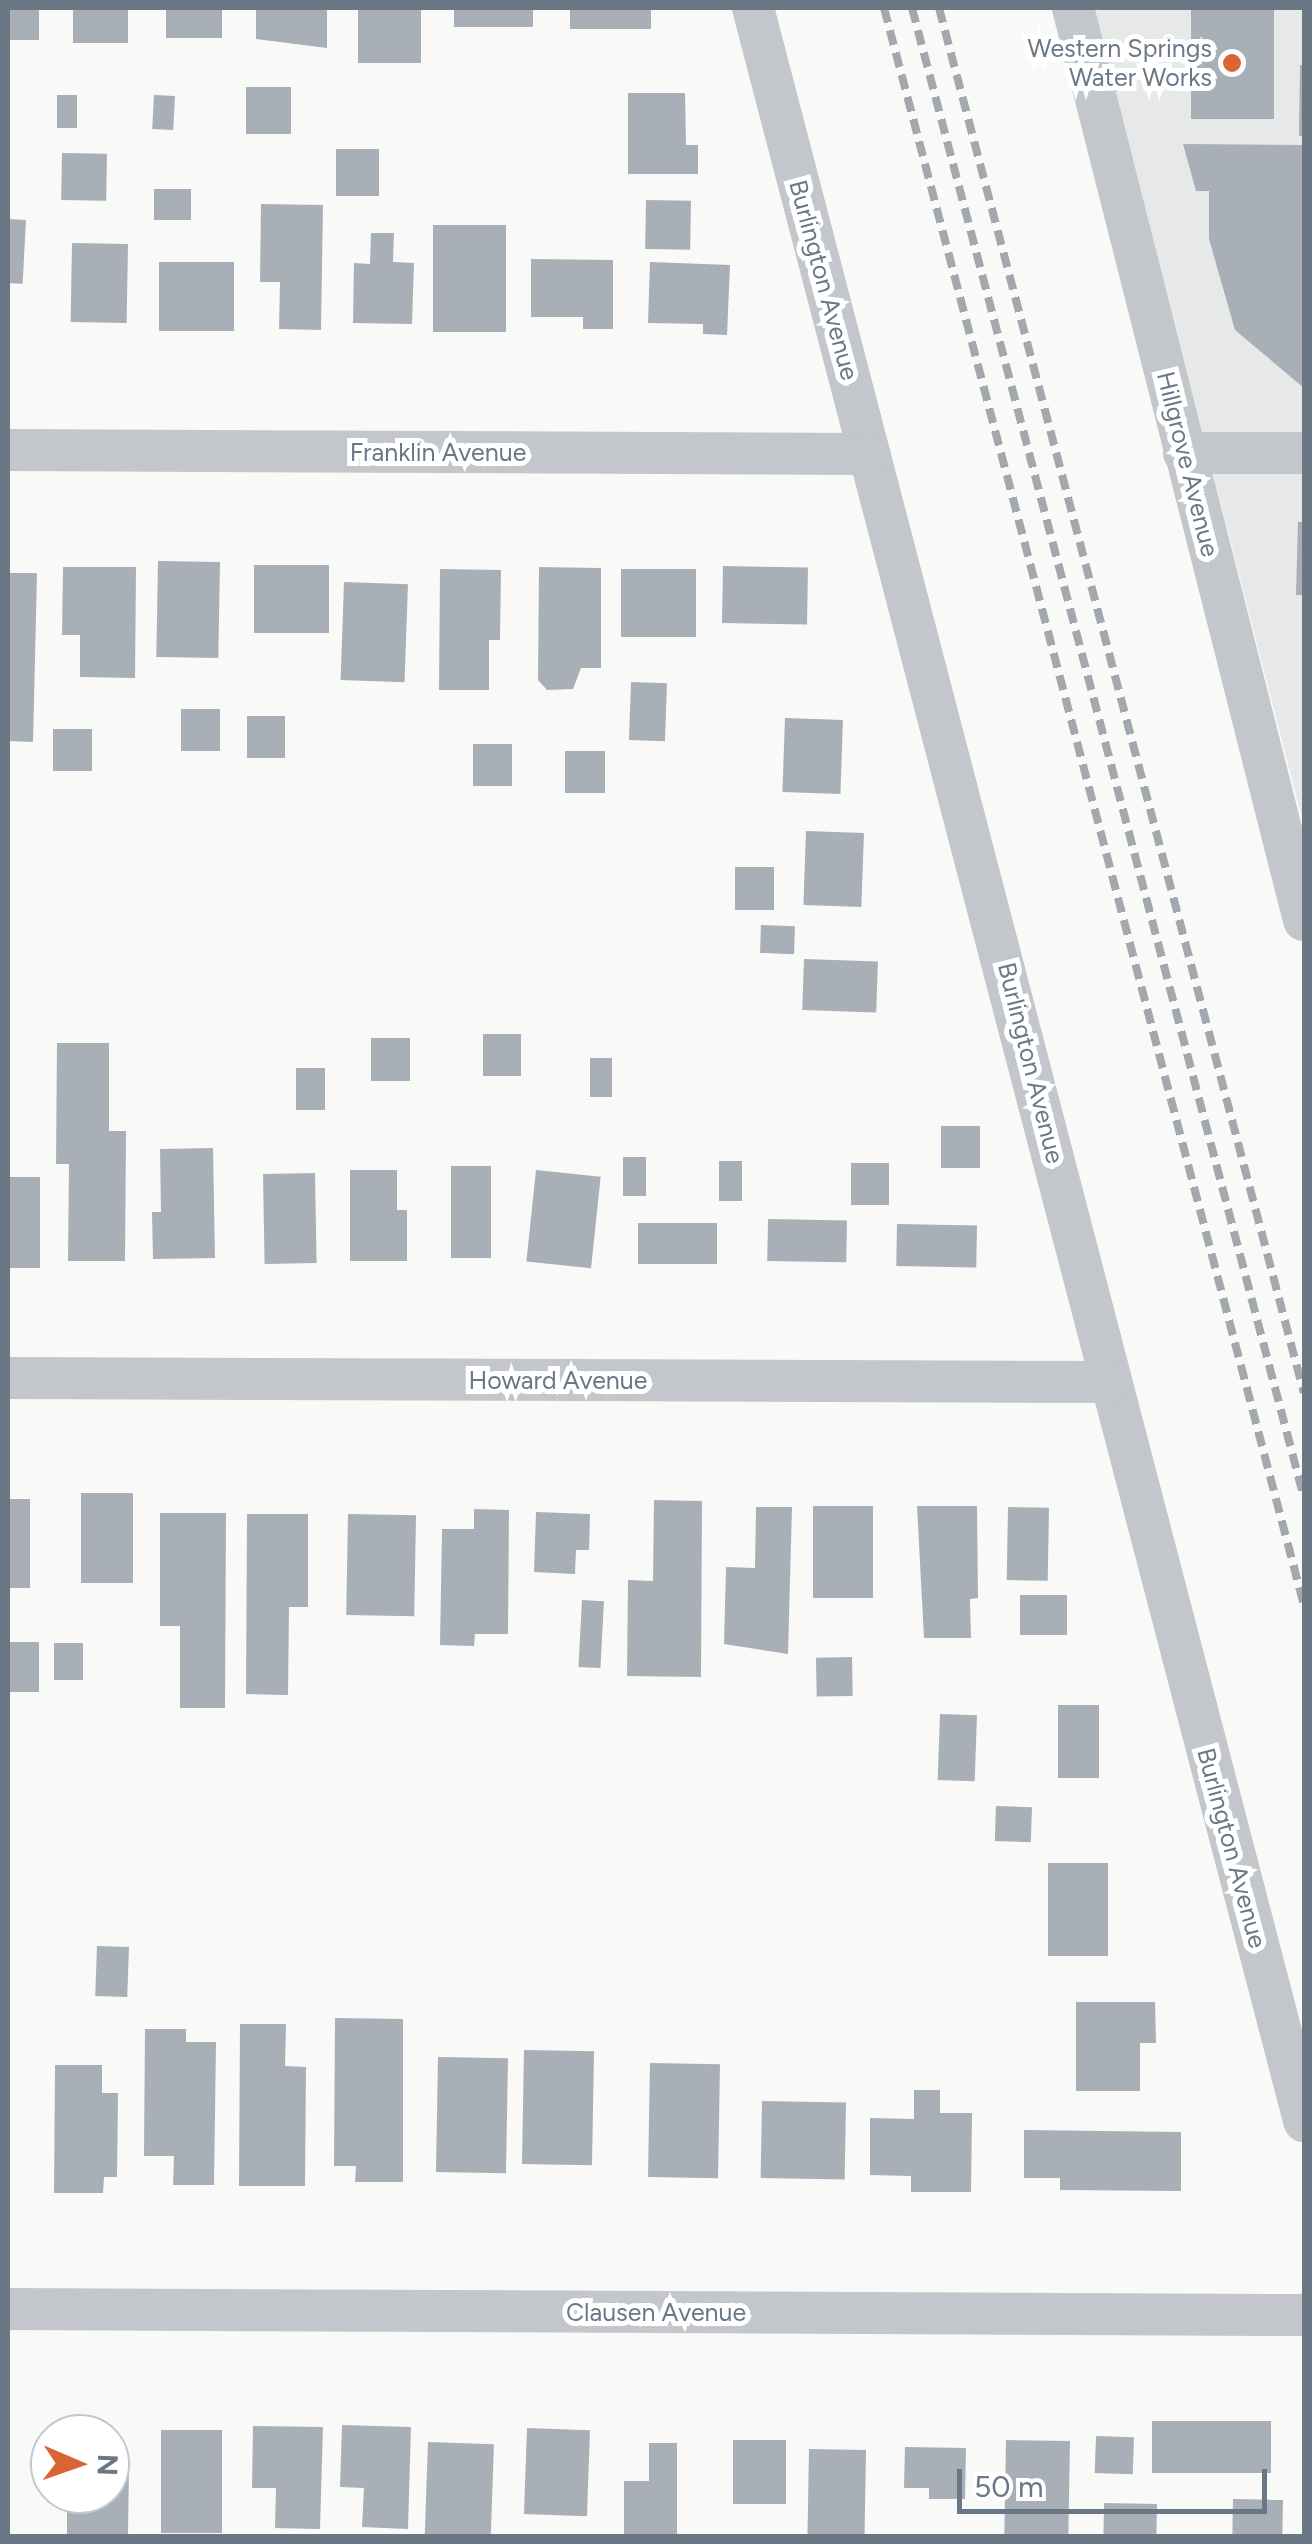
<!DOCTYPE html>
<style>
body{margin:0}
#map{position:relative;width:1312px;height:2544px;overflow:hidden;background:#f9f9f7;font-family:Figtree,sans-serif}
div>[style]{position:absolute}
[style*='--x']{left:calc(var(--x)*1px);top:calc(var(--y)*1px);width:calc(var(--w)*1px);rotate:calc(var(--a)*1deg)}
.built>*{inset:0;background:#e7e8e8}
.building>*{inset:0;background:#a8afb6;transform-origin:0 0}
.street>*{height:42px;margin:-21px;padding:0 21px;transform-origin:21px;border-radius:21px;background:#c3c6ca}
.rail>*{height:8px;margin-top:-4px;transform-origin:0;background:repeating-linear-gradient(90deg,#a2a8ae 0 15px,transparent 0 23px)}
.dots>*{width:28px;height:28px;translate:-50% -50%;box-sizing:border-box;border:5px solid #fff;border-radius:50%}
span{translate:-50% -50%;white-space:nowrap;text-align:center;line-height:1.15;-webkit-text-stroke:10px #fff;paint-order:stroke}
.poi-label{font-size:25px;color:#6a7886}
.right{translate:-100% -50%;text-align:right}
.street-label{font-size:25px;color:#6a7886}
.frame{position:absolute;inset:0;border:10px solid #6a7886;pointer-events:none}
.north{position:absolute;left:30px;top:2414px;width:100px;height:100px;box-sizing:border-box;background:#fff;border:2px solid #c3c9cf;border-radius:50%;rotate:92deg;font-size:28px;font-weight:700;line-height:40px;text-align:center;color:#6a7886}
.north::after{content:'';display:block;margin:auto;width:35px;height:45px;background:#d96537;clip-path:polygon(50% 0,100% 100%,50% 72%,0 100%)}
.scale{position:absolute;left:957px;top:2469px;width:310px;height:45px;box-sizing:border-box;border:5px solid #6a7886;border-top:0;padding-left:12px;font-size:30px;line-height:35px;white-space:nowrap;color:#6a7886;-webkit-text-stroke:8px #fff;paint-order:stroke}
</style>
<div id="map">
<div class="built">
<i style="clip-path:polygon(1093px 8px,1304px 8px,1304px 826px)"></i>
</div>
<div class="building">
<i style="left:8px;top:8px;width:31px;height:32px"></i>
<i style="left:73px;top:8px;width:55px;height:35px"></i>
<i style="left:166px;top:8px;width:56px;height:30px"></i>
<i style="clip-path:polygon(256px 8px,327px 8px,327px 48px,256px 39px)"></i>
<i style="left:358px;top:8px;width:63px;height:55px"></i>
<i style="left:454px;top:8px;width:79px;height:19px"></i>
<i style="left:570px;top:8px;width:81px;height:21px"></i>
<i style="left:1191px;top:8px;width:83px;height:111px"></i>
<i style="clip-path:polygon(1300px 65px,1304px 65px,1304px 136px,1299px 136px)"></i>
<i style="left:246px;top:87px;width:45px;height:47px"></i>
<i style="clip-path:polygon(628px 93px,685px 93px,686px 145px,698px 145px,698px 174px,628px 174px)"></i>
<i style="left:57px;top:95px;width:20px;height:33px"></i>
<i style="left:154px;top:95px;width:21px;height:34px;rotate:3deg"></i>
<i style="clip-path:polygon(1183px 144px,1304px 145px,1304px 388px,1235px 330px,1209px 239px,1209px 191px,1196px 191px)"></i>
<i style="left:336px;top:149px;width:43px;height:47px"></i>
<i style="left:62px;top:153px;width:45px;height:47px;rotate:1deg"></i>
<i style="left:154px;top:189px;width:37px;height:31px"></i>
<i style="left:646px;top:200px;width:45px;height:49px;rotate:1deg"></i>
<i style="clip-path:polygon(261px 204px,323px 205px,321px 330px,279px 329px,280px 282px,260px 282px)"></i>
<i style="left:8px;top:219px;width:18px;height:64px;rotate:3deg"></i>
<i style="left:433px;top:225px;width:73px;height:107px"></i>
<i style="clip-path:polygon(371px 233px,394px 233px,393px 262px,414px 263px,412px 324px,353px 323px,354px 263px,370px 264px)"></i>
<i style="left:72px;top:243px;width:56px;height:79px;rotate:1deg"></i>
<i style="clip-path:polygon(531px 259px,613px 260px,613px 329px,583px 329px,583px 317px,531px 317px)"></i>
<i style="left:159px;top:262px;width:75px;height:69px"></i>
<i style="clip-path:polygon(650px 262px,730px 265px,727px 335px,703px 334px,703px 324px,648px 323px)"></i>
<i style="clip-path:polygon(1298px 522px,1304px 522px,1304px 595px,1296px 595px)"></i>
<i style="left:158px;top:561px;width:62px;height:96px;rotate:1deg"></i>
<i style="left:254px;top:565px;width:75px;height:68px"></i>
<i style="left:723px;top:566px;width:85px;height:57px;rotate:1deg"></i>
<i style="clip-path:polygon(63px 567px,136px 567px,135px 678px,80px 677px,80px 635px,62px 635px)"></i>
<i style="clip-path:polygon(539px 567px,601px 568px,601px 668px,581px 668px,573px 689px,547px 690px,538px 680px)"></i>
<i style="clip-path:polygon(440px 569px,501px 570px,500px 640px,489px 640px,489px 690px,439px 690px)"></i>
<i style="left:621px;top:569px;width:75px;height:68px"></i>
<i style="clip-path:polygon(8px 573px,37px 573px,33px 742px,8px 741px)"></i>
<i style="left:344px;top:582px;width:64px;height:98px;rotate:2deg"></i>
<i style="left:631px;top:682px;width:36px;height:58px;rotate:2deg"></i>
<i style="left:181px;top:709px;width:39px;height:42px"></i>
<i style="left:247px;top:716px;width:38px;height:42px"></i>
<i style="left:785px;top:718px;width:58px;height:74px;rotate:2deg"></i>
<i style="left:53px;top:729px;width:39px;height:42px"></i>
<i style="left:473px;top:744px;width:39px;height:42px"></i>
<i style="left:565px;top:751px;width:40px;height:42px"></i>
<i style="left:806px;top:831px;width:58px;height:74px;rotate:2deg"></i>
<i style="left:735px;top:867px;width:39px;height:43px"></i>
<i style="left:761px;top:925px;width:34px;height:28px;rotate:2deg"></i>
<i style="left:804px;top:959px;width:74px;height:51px;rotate:2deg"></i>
<i style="left:483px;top:1034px;width:38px;height:42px"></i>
<i style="left:371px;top:1038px;width:39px;height:43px"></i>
<i style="clip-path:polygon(57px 1043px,109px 1043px,109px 1131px,126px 1131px,125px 1261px,68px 1261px,69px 1164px,56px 1164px)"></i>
<i style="left:590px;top:1058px;width:22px;height:39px"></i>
<i style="left:296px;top:1068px;width:29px;height:42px"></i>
<i style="left:941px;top:1126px;width:39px;height:42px"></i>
<i style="clip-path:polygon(213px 1148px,215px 1258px,153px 1259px,152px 1212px,161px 1212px,160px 1149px)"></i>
<i style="left:623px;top:1157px;width:23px;height:39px"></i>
<i style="left:719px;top:1161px;width:23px;height:40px"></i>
<i style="left:851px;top:1163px;width:38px;height:42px"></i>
<i style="left:451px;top:1166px;width:40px;height:92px"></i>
<i style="clip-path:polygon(350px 1170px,397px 1170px,397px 1210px,407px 1210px,407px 1261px,350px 1261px)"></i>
<i style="left:536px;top:1170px;width:65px;height:92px;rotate:6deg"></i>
<i style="left:315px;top:1173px;width:90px;height:52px;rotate:89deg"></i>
<i style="left:8px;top:1177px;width:32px;height:91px"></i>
<i style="left:768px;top:1219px;width:79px;height:42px;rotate:1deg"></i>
<i style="left:638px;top:1223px;width:79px;height:41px"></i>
<i style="left:897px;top:1224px;width:80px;height:42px;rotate:1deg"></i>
<i style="left:133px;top:1493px;width:90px;height:52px;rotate:90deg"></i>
<i style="left:8px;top:1499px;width:22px;height:89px"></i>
<i style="clip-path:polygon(654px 1500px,702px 1501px,701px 1677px,627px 1676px,628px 1580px,653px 1581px)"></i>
<i style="left:813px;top:1506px;width:60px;height:92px"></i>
<i style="clip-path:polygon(917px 1506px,977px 1506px,978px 1598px,970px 1599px,971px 1638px,924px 1638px)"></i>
<i style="clip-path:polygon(756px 1507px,792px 1507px,788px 1654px,724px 1644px,726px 1567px,755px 1568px)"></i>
<i style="left:1008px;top:1507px;width:41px;height:73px;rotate:1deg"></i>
<i style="clip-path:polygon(474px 1509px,509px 1510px,508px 1634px,475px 1634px,474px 1646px,440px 1645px,442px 1529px,474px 1529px)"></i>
<i style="clip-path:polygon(536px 1512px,590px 1514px,589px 1550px,576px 1550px,575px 1574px,534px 1572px)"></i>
<i style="clip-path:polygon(160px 1513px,226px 1513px,225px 1708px,180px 1708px,180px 1626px,160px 1626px)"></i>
<i style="clip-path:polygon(247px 1514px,308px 1514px,308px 1607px,289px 1607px,288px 1695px,246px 1694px)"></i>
<i style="left:348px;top:1514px;width:68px;height:101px;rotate:1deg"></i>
<i style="left:1020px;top:1595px;width:47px;height:40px"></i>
<i style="left:582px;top:1600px;width:22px;height:67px;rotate:3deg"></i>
<i style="left:8px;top:1642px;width:31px;height:50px"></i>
<i style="left:54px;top:1643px;width:29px;height:37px"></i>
<i style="left:852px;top:1657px;width:39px;height:36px;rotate:89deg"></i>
<i style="left:1058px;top:1705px;width:41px;height:73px"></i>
<i style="left:940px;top:1714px;width:37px;height:66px;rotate:2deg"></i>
<i style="left:996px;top:1806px;width:36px;height:35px;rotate:2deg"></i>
<i style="left:1048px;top:1863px;width:60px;height:93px"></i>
<i style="left:97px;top:1946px;width:32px;height:50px;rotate:2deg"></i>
<i style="clip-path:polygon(1076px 2002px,1155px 2002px,1156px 2043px,1140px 2043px,1140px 2091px,1076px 2091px)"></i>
<i style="clip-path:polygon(335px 2018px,403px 2019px,403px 2182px,355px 2182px,356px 2166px,334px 2166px)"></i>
<i style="clip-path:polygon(240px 2024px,286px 2024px,285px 2066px,306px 2067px,305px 2186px,239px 2186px)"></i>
<i style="clip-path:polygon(145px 2029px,186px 2029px,186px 2042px,216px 2042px,214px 2185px,173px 2185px,174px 2156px,144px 2156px)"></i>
<i style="left:524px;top:2050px;width:70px;height:114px;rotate:1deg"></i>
<i style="left:438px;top:2057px;width:70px;height:115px;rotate:1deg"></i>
<i style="left:650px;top:2063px;width:70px;height:114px;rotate:1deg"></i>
<i style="clip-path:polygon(55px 2065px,102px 2065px,102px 2093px,118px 2093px,117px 2177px,104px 2177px,103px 2193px,54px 2193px)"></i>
<i style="clip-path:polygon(914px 2090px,940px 2090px,940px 2113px,972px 2113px,971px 2192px,911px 2192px,911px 2176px,870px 2175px,870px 2118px,914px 2119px)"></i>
<i style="left:762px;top:2101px;width:84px;height:77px;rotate:1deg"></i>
<i style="clip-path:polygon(1024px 2130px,1181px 2132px,1181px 2191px,1060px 2190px,1060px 2178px,1024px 2178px)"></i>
<i style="left:1152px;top:2421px;width:119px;height:52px"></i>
<i style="clip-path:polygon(342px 2425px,411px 2427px,408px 2529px,362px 2527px,364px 2488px,340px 2487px)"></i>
<i style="clip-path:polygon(253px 2426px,323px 2427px,320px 2529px,275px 2528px,276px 2488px,252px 2488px)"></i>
<i style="left:527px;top:2428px;width:63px;height:86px;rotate:2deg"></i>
<i style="left:161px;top:2430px;width:61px;height:103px"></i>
<i style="left:1096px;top:2436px;width:38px;height:37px;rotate:2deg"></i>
<i style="left:733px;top:2440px;width:53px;height:64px"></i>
<i style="left:1006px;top:2440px;width:64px;height:96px;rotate:1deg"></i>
<i style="left:428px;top:2442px;width:66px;height:94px;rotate:2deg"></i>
<i style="clip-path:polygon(649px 2443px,677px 2443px,677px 2536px,624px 2536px,624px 2481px,649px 2481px)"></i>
<i style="clip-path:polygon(905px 2447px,966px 2448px,965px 2499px,929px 2499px,929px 2488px,904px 2488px)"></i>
<i style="left:809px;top:2449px;width:57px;height:87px;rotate:1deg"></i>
<i style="clip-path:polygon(110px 2468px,129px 2468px,128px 2536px,67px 2536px,67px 2494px,110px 2494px)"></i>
<i style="left:1233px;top:2499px;width:50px;height:37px;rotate:1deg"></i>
<i style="left:1104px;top:2503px;width:53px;height:33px;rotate:1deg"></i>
</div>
<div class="street">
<i style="--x:753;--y:8;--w:2184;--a:75.38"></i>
<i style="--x:1073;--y:8;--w:941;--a:75.79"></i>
<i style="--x:8;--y:450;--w:861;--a:0.27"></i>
<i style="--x:1184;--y:453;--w:120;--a:0"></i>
<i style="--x:8;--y:1378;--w:1101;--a:0.21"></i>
<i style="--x:8;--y:2309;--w:1296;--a:0.27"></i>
</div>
<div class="rail">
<i style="--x:884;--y:8;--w:1652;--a:75.27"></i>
<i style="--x:912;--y:8;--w:1541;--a:75.26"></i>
<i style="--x:939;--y:8;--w:1432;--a:75.24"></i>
</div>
<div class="dots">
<i style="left:1232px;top:63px;background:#d96537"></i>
</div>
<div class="poi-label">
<span class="right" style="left:1212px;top:63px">Western Springs<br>Water Works</span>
</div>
<div class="street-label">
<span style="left:824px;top:280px;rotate:75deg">Burlington Avenue</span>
<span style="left:438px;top:452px">Franklin Avenue</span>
<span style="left:1188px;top:464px;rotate:76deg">Hillgrove Avenue</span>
<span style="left:1031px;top:1063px;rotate:76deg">Burlington Avenue</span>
<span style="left:558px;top:1380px">Howard Avenue</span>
<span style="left:1232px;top:1848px;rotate:75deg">Burlington Avenue</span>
<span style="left:656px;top:2312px">Clausen Avenue</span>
</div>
<div class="frame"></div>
<div class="north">N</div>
<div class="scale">50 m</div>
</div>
